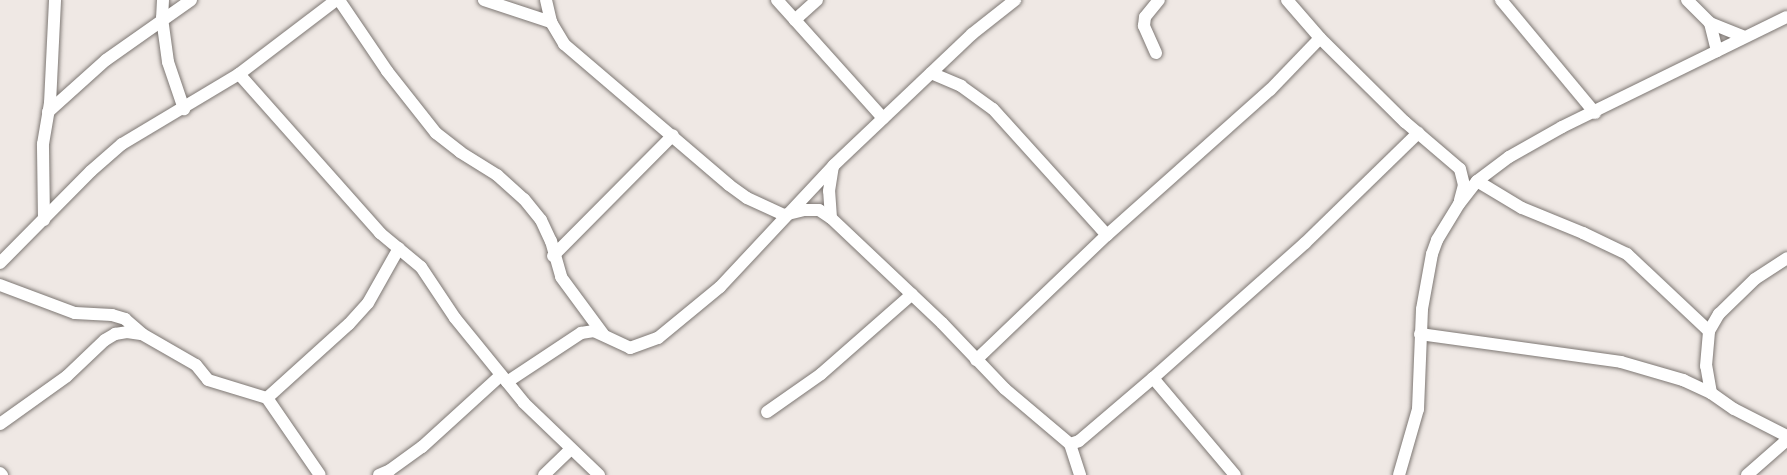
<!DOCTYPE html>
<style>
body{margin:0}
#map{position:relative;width:1787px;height:475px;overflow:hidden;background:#efe8e4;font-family:"PT Sans Narrow",sans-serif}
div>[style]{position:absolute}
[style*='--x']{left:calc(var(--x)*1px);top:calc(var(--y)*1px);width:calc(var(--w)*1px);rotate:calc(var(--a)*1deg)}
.roads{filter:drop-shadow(0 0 2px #7d7773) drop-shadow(0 0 2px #7d7773)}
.street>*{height:12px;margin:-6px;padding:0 6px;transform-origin:6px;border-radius:6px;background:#fff}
span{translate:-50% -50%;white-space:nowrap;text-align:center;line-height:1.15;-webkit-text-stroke:6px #fdf6f1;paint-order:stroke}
</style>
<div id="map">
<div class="roads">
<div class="street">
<i style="--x:163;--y:0;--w:18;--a:93"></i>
<i style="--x:162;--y:18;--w:44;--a:82.2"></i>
<i style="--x:168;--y:62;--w:50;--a:71.2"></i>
<i style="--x:339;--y:0;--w:86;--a:55.9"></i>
<i style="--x:387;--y:71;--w:79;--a:51.7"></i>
<i style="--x:436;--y:133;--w:31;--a:38"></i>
<i style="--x:460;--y:152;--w:44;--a:31.9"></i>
<i style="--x:497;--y:175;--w:36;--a:42"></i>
<i style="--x:524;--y:199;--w:27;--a:51"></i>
<i style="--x:541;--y:220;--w:23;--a:65"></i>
<i style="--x:551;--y:241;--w:37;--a:74"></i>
<i style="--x:561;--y:277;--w:71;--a:53.6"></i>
<i style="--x:484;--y:0;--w:71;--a:18.2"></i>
<i style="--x:546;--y:0;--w:23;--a:77"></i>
<i style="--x:551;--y:22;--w:26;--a:59"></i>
<i style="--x:564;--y:44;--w:217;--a:40.5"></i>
<i style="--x:729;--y:185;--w:22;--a:36"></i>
<i style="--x:747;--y:198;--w:41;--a:24.7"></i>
<i style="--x:784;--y:215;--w:21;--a:-14"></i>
<i style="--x:804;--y:210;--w:15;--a:0"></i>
<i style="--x:819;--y:210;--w:14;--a:34"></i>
<i style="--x:831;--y:218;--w:153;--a:43.4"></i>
<i style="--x:942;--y:323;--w:91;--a:46.3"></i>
<i style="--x:1005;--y:389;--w:85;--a:40.2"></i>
<i style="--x:1070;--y:444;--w:33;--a:72"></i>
<i style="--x:777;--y:0;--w:27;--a:48"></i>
<i style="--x:817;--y:0;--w:30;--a:138"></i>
<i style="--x:795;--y:20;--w:132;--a:48.1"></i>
<i style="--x:1287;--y:0;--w:50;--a:49"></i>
<i style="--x:1320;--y:38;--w:120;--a:44.7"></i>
<i style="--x:1405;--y:122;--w:72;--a:40.5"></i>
<i style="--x:1460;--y:169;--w:16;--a:76"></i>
<i style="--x:1464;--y:185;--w:16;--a:105"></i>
<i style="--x:1501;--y:0;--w:147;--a:50.2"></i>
<i style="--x:1687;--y:0;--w:33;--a:45"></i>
<i style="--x:1710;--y:23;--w:35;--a:22"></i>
<i style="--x:1710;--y:23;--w:29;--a:76"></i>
<i style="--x:1156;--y:53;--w:30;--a:-114"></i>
<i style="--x:1144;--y:26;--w:9;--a:-84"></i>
<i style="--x:1145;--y:17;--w:22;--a:-51"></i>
<i style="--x:931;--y:73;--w:33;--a:23"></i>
<i style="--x:961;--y:86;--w:39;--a:36"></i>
<i style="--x:993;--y:109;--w:170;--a:47.9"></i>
<i style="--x:239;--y:74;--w:213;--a:48.4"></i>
<i style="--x:380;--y:233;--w:53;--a:39.7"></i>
<i style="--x:421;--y:267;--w:61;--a:56.3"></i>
<i style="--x:455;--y:318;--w:109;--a:50.9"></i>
<i style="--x:524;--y:403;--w:104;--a:43.8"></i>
<i style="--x:48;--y:112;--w:78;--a:-41.9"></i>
<i style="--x:106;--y:60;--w:104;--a:-35.2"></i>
<i style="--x:1477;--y:181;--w:52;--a:31"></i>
<i style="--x:1522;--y:208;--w:66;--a:22.3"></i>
<i style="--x:1583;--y:233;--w:49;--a:25.5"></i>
<i style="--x:1627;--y:254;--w:112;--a:43.2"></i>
<i style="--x:831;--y:218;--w:27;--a:-94"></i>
<i style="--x:829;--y:191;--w:25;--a:-81"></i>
<i style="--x:44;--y:220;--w:76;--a:-90.8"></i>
<i style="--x:43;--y:144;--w:42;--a:-80.3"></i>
<i style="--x:50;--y:103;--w:103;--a:-87.2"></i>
<i style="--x:553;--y:256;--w:170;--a:-45.2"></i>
<i style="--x:0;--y:263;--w:129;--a:-45.3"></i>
<i style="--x:91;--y:171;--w:41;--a:-41.1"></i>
<i style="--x:122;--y:144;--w:136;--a:-30.9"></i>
<i style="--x:239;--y:74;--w:122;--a:-37.3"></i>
<i style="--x:0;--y:285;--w:80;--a:20.5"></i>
<i style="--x:75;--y:313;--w:37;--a:3"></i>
<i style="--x:112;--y:315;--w:14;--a:17"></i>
<i style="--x:125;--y:319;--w:23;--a:41"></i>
<i style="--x:142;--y:334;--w:62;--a:29.9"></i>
<i style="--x:196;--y:365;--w:19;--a:51"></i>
<i style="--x:208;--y:380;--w:62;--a:17"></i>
<i style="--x:267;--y:398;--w:93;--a:55.5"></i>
<i style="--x:1420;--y:334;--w:203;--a:7.9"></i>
<i style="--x:1621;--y:362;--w:65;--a:16.2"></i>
<i style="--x:1683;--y:380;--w:31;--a:25"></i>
<i style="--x:1711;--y:393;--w:28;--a:35"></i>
<i style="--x:1734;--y:409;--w:59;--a:27"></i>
<i style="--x:976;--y:360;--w:181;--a:-43.7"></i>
<i style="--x:1107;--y:235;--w:218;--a:-41.7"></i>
<i style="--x:1270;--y:90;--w:72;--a:-46.1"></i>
<i style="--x:1153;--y:378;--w:203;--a:-41.6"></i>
<i style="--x:1305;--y:243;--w:158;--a:-44.2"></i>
<i style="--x:507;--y:382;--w:89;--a:-33.5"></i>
<i style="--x:581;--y:333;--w:13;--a:-9"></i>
<i style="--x:594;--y:331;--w:40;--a:25"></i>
<i style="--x:630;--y:348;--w:30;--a:-20"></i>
<i style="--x:658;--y:338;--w:80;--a:-39.4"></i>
<i style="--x:720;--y:287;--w:167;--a:-46.9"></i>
<i style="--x:834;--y:165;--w:190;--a:-43.5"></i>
<i style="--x:972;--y:34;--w:55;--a:-38.3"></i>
<i style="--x:1711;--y:393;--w:27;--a:-100"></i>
<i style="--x:1706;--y:366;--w:35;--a:-85"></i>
<i style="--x:1709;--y:331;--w:20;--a:-60"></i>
<i style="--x:1719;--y:314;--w:50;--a:-44.2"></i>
<i style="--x:1755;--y:279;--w:38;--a:-33"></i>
<i style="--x:267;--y:398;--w:110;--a:-42.1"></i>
<i style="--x:349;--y:324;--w:28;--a:-48"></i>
<i style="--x:368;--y:303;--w:63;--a:-60.6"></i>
<i style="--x:767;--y:412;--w:66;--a:-35.1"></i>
<i style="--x:821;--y:374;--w:121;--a:-41.3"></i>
<i style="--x:0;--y:424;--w:82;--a:-35.6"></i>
<i style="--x:67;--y:376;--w:52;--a:-43.5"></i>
<i style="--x:105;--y:340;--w:12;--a:-31"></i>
<i style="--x:115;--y:334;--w:12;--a:-9"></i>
<i style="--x:127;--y:332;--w:14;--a:8"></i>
<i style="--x:1070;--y:444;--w:9;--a:-18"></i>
<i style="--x:1079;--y:441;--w:97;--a:-40.4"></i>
<i style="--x:1153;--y:378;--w:127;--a:49.8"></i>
<i style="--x:0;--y:473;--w:3;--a:45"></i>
<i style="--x:379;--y:475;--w:12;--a:-24"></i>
<i style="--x:390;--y:470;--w:39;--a:-36"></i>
<i style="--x:422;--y:447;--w:107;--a:-42.3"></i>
<i style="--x:544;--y:475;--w:37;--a:-44"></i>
<i style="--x:1399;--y:475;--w:69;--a:-73.9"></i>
<i style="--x:1418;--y:409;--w:100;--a:-87.7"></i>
<i style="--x:1422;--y:309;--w:56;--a:-79.7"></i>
<i style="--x:1432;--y:254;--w:15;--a:-70"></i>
<i style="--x:1437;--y:240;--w:42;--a:-58.6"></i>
<i style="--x:1459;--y:204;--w:29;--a:-52"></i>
<i style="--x:1477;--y:181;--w:40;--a:-37"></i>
<i style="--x:1509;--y:157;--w:61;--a:-29.5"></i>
<i style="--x:1562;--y:127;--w:250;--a:-26.1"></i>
<i style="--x:1747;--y:475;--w:53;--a:-41.2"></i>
</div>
</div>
</div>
